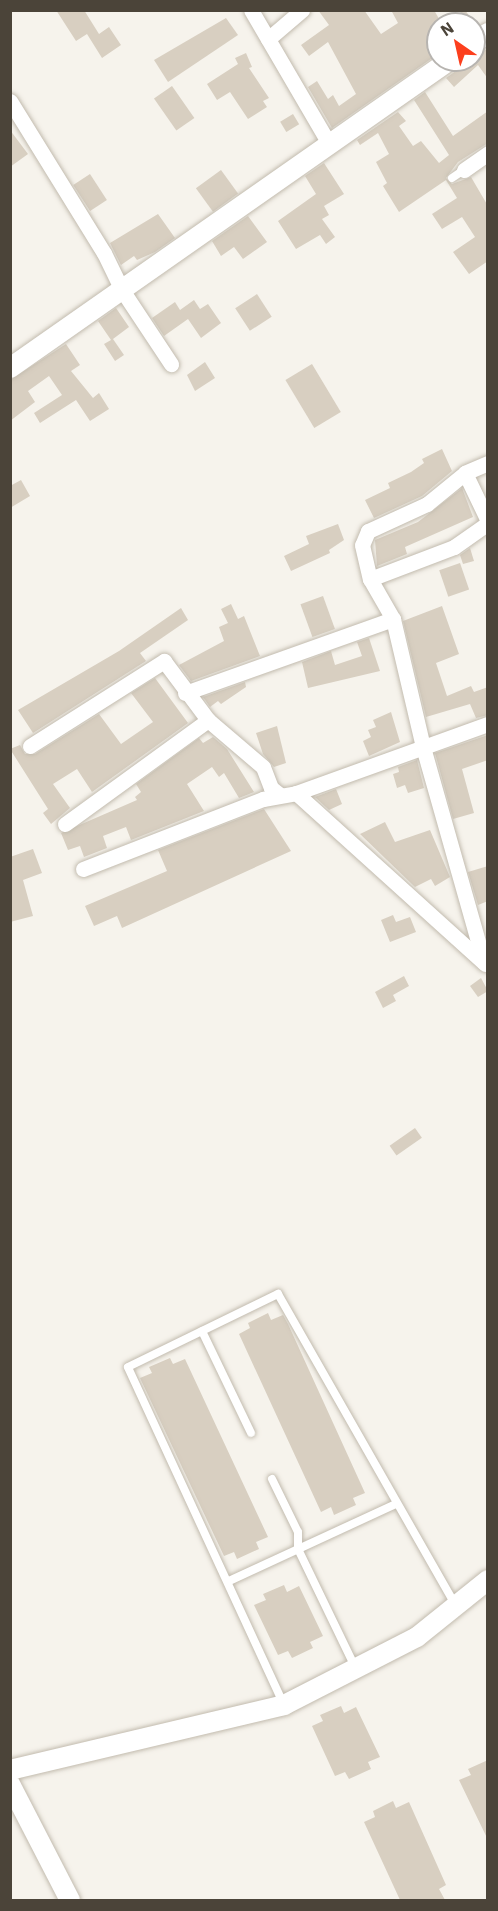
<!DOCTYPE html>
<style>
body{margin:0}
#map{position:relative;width:498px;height:1911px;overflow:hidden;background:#f6f3ec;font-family:"IBM Plex Sans",sans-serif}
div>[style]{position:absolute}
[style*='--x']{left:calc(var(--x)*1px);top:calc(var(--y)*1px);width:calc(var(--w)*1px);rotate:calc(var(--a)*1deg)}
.building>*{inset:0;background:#d8cfc1;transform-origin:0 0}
.roads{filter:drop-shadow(0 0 2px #c2bbae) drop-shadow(0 0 2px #c2bbae)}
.service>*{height:8px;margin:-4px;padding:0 4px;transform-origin:4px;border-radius:4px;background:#fff}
.minor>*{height:15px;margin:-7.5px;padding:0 7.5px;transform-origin:7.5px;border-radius:7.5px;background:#fff}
.tertiary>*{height:20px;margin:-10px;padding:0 10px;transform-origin:10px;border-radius:10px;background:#fff}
span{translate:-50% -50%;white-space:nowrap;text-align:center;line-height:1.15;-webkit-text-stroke:4.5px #fff;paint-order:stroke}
.frame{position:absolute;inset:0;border:12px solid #4b4439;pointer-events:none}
.north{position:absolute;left:426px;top:12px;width:60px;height:60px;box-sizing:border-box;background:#fff;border:2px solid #b7b4b0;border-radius:50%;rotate:326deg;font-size:16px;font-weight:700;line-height:24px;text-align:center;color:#4b4439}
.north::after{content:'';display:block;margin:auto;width:21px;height:27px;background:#fc3f1d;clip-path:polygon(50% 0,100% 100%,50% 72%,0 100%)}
</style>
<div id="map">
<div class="building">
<i style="clip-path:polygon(56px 10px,84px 10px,99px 34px,109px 27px,121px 45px,102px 58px,87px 34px,76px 41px)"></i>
<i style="clip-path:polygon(318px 10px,364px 10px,381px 34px,398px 23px,391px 10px,434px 10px,442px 24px,438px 24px,438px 54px,332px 128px,308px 87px,317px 81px,328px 99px,333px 95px,339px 106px,356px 94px,328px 42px,309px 56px,301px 45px,329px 25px)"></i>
<i style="clip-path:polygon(465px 10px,475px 24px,445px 24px,464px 10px)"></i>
<i style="clip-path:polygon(226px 18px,238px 35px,168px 82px,154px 60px)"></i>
<i style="clip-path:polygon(488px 48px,488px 79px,478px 65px,454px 87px,446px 78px)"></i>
<i style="clip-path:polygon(246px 53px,252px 67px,249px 68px,269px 98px,263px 101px,267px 107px,248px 119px,230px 92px,217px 100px,207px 84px,238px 64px,235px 58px)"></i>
<i style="left:172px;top:86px;width:39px;height:22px;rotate:55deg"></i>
<i style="clip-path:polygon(425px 92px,453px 136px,488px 111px,488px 143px,458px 162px,446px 178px,452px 184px,471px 177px,488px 206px,488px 261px,469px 274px,453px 252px,475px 237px,462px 217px,442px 229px,432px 214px,457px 198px,446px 180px,399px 212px,383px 186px,387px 183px,376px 162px,389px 154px,378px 133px,360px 145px,357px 140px,398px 112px,406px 121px,399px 126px,413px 146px,421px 141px,439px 163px,449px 155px,414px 100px)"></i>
<i style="left:293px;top:114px;width:12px;height:15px;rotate:59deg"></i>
<i style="clip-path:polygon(10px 130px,28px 154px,10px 167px)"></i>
<i style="clip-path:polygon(324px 163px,344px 194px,324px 206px,329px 215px,322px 219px,335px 237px,326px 244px,320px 235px,296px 249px,278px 221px,316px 194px,305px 176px)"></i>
<i style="left:221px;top:170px;width:29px;height:31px;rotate:54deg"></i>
<i style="left:90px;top:174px;width:31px;height:20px;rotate:57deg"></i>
<i style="clip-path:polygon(158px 214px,175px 238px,155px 252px,137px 260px,134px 256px,121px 265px,110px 243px)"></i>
<i style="clip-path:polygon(248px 216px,267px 242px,243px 259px,234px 247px,221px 256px,212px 241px)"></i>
<i style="left:257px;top:294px;width:27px;height:26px;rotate:57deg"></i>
<i style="clip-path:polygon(194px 300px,200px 309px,208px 304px,221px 323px,201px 338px,188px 319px,164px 336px,152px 318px,175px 302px,180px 310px)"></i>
<i style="clip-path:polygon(116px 308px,129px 327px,113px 339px,124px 355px,115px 361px,104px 344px,111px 340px,98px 321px)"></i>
<i style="clip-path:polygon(66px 344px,80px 365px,71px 371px,93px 398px,99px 393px,109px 409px,90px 421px,76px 400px,40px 423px,34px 413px,62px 395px,49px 376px,28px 391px,35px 402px,10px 421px,10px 380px)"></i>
<i style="clip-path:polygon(205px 362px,215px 378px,195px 391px,187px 375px)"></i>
<i style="left:312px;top:364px;width:56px;height:31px;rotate:59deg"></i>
<i style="clip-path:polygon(442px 449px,452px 471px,422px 496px,374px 518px,365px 500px,390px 488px,388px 483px,411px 472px,424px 463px,422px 459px)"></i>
<i style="clip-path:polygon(21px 480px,30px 496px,10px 508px,10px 486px)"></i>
<i style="clip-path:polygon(462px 488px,473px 517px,405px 547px,407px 554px,377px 566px,375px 540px,418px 522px)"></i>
<i style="clip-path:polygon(338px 524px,344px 540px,329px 550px,330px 553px,291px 571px,284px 556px,309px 544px,306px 536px)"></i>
<i style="clip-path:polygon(470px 548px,474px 561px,463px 564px,460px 555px)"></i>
<i style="left:460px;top:563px;width:28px;height:22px;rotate:71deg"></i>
<i style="left:323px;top:596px;width:35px;height:24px;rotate:70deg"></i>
<i style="clip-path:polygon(231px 604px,238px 619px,244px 616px,260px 656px,191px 681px,179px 665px,224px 641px,219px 627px,228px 623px,221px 609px)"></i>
<i style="clip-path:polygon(442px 606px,459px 654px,436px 663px,447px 696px,471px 686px,474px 692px,488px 687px,488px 715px,476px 718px,470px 704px,426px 717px,403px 621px)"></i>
<i style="clip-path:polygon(181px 608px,188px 620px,140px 653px,146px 661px,33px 733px,18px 710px,119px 651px)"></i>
<i style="clip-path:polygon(369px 638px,380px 671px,308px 688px,302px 662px,331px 651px,335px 665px,362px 656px,357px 642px)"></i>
<i style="clip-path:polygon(155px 678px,188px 723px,92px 792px,77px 769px,53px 784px,70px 808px,51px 824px,43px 813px,48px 809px,10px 749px,20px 745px,25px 754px,35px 754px,99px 714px,121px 744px,153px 722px,131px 693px)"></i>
<i style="clip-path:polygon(245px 682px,246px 687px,221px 704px,218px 701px,210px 707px,203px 697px)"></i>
<i style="clip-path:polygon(391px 712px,400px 742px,369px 756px,363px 741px,371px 737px,368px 730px,376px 727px,373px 720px)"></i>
<i style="clip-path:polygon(277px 726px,286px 763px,274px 767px,263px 754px,256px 733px)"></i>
<i style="clip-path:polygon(488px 735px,488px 760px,462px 769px,474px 813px,453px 819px,435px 753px)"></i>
<i style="clip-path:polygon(213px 737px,227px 749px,254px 792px,239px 798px,224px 773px,219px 777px,212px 767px,187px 784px,204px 811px,131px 840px,126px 827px,103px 836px,107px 848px,84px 857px,80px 846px,68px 850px,61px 833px,137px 800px,135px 797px,141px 792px,136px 784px,199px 738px,203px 743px)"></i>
<i style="clip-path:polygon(417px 760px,424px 788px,408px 793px,405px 785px,397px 788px,393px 774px,399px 772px,398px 767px)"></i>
<i style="clip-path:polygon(336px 789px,342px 804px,329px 810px,315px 797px)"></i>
<i style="clip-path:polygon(264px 809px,291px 851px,122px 928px,117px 916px,94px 926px,85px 906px,167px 871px,158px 850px)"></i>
<i style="clip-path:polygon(385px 822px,395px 842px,430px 830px,450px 877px,435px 886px,431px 879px,415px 887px,360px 834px)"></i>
<i style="clip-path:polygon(33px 849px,42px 873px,23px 880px,33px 916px,10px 922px,10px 857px)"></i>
<i style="clip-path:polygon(488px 866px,488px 901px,478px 905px,468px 872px)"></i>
<i style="clip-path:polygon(393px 915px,396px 922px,410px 917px,416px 932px,390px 942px,381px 920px)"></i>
<i style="clip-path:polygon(404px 976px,409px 986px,393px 995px,396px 1001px,383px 1008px,375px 992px)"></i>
<i style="clip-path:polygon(481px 978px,488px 991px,478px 997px,470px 986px)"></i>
<i style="left:415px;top:1128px;width:12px;height:31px;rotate:55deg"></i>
<i style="clip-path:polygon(268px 1313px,271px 1320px,283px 1315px,288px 1324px,365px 1493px,353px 1498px,356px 1505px,334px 1515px,331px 1507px,321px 1512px,239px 1334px,250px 1328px,248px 1323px)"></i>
<i style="clip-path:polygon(170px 1358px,173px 1364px,185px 1359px,268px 1537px,256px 1542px,259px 1549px,237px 1559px,234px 1552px,224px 1556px,140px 1378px,152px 1373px,149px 1367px)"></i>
<i style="clip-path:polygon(284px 1585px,287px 1592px,299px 1586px,323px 1636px,310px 1642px,313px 1648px,292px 1658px,288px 1651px,278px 1655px,254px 1605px,266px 1600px,263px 1594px)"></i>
<i style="clip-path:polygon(341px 1706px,344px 1713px,356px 1707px,380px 1757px,368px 1762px,371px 1769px,349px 1779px,345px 1772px,335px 1776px,312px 1726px,323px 1721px,320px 1715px)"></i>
<i style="clip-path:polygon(488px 1760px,488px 1840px,459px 1780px,471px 1775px,468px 1769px)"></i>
<i style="clip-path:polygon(393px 1801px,396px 1808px,409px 1802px,446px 1885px,439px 1889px,445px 1900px,400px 1900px,364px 1822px,375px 1817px,373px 1811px)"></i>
</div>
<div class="roads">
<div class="service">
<i style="--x:452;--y:178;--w:14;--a:-34"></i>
<i style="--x:202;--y:1331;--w:113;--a:64.3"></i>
<i style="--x:272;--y:1479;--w:59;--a:63.9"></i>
<i style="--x:298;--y:1532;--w:17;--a:90"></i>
<i style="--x:298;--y:1549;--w:133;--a:64.2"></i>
<i style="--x:229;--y:1581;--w:184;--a:-24.8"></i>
<i style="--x:284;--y:1705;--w:372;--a:-114.8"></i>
<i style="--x:128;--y:1367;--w:167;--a:-26"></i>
<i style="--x:278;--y:1294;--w:357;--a:60.3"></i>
</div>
<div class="minor">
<i style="--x:251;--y:10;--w:156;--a:59.7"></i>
<i style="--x:268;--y:39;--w:45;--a:-40.5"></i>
<i style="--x:10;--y:101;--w:179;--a:58.3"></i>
<i style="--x:104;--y:253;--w:41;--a:64.1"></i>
<i style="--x:122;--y:290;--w:89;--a:56.5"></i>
<i style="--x:464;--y:170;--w:29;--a:-35"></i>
<i style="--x:488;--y:463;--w:25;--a:157"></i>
<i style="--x:465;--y:473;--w:53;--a:64.4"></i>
<i style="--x:465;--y:473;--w:49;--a:140.8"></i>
<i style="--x:427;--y:504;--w:65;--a:155.4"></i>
<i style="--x:368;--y:531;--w:15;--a:113"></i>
<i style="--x:362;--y:545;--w:35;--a:77"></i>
<i style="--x:370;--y:579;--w:46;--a:60.1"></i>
<i style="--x:393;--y:619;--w:131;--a:76.8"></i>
<i style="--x:423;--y:747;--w:224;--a:74.2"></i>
<i style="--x:370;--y:579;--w:90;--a:-20.9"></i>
<i style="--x:454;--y:547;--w:42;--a:-35.2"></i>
<i style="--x:185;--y:693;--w:221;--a:-19.6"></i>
<i style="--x:30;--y:746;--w:159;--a:-32.4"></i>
<i style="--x:164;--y:661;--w:74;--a:53.3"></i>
<i style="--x:208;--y:720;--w:72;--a:40.5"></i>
<i style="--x:263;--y:767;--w:22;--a:69"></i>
<i style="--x:271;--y:788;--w:11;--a:38"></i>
<i style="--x:296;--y:793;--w:255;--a:42.1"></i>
<i style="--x:65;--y:824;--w:177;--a:-36"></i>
<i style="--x:83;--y:869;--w:193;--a:-21.3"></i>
<i style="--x:263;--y:799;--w:34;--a:-10"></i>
<i style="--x:296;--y:793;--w:204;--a:-19.8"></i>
</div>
<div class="tertiary">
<i style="--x:474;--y:43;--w:17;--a:-36"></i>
<i style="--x:10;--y:368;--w:537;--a:-34.99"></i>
<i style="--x:10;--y:1770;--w:282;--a:-13.3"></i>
<i style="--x:284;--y:1705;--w:149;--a:-27.1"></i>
<i style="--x:417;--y:1637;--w:91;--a:-38.8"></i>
<i style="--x:10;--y:1784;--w:131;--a:62.7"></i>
</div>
</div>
<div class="frame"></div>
<div class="north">N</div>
</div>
